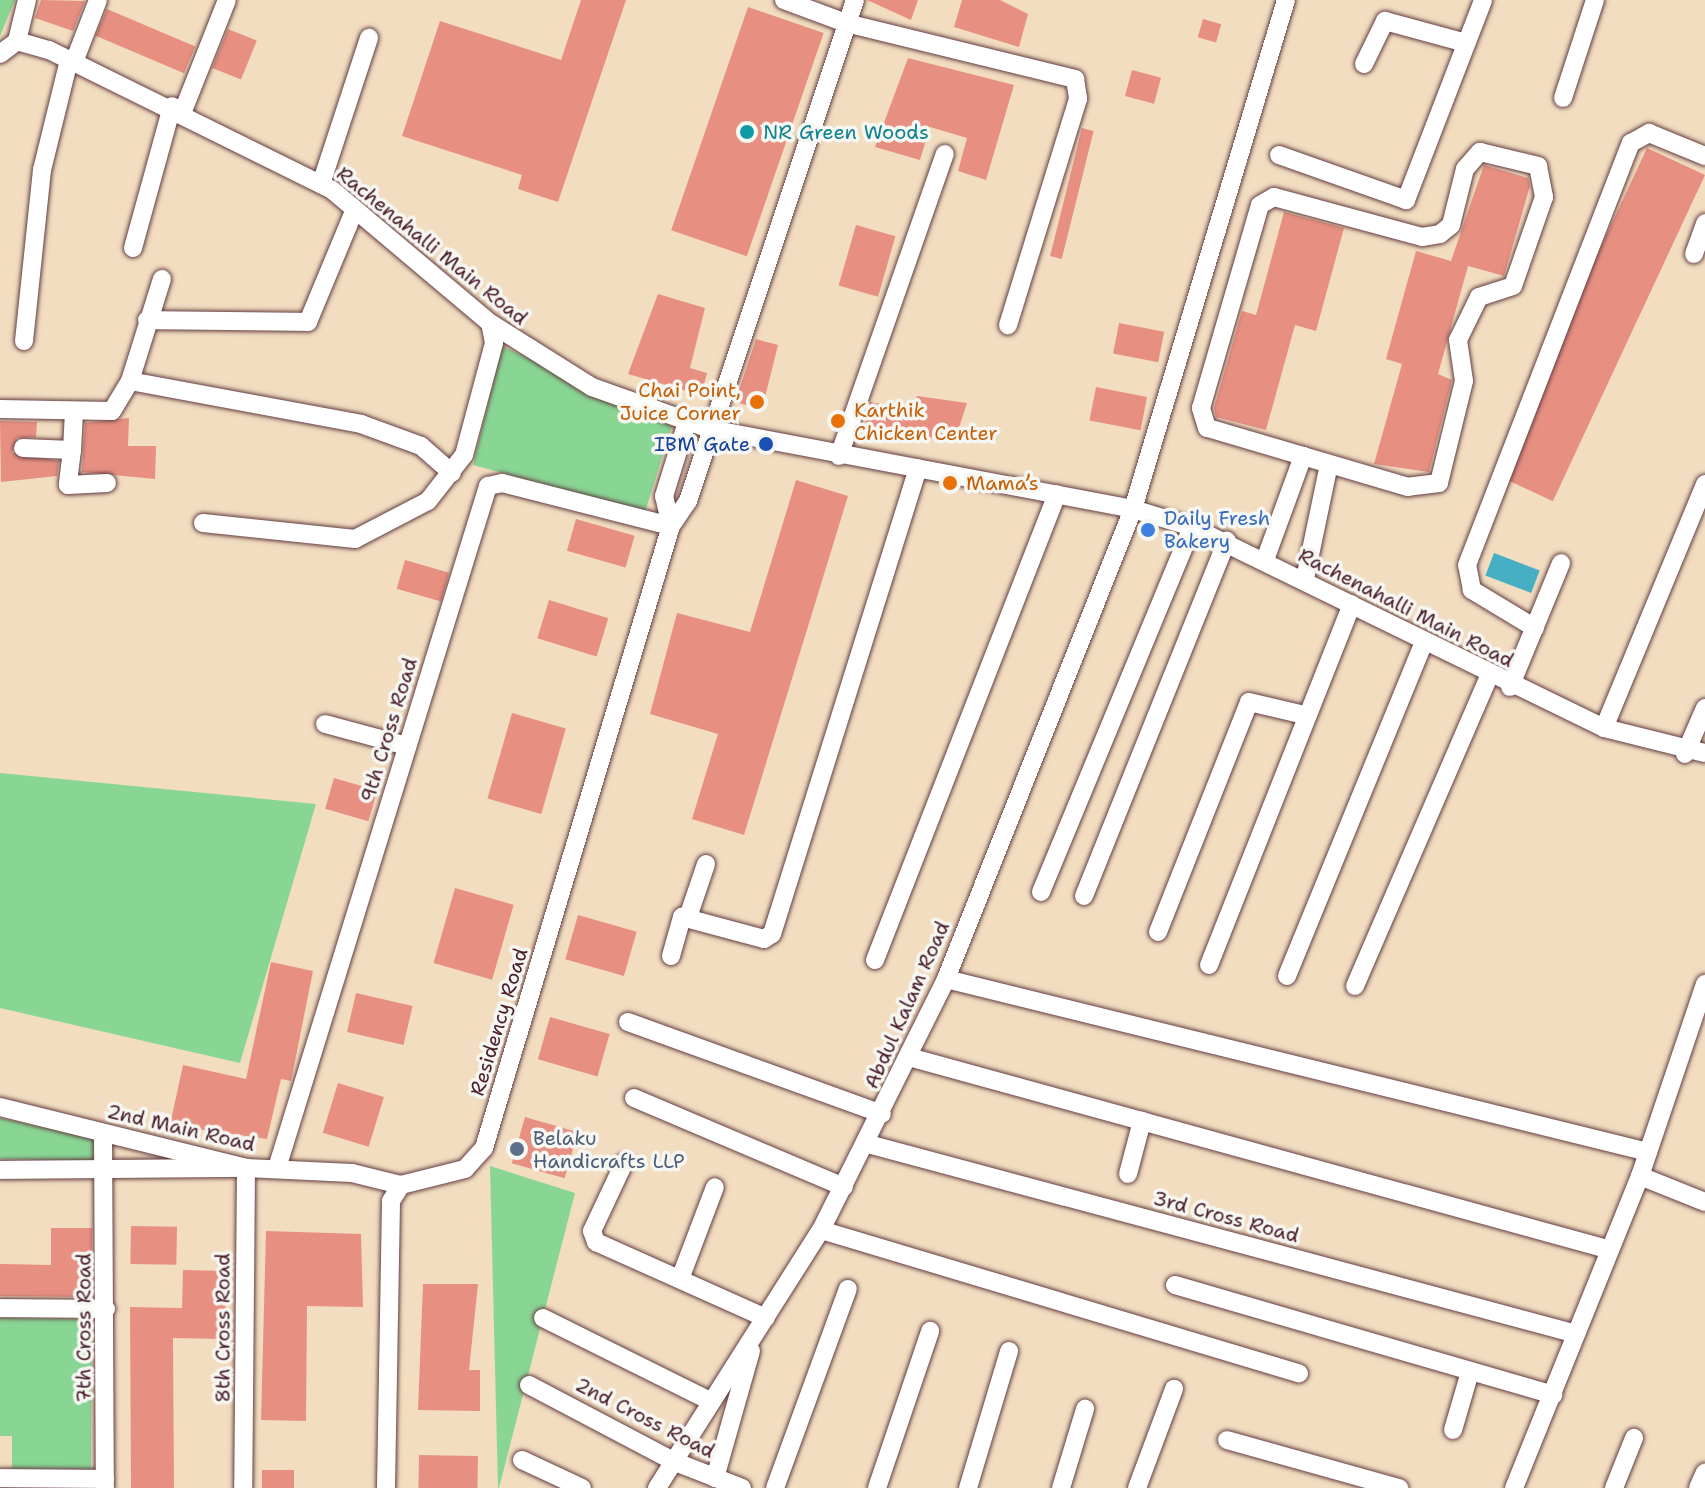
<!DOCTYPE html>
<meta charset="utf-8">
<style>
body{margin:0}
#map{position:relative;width:1705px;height:1488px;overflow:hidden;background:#f2ddc0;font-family:"Shantell Sans",sans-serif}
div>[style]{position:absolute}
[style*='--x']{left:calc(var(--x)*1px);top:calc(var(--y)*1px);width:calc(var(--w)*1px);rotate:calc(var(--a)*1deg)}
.green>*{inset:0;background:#89d694}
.water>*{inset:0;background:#46afc4;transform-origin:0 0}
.building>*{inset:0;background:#e79082;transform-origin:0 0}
.roads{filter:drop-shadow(0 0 2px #633c41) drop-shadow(0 0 2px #633c41)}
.minor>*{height:18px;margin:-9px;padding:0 9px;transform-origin:9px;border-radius:9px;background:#fff}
.dots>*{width:22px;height:22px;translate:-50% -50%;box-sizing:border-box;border:4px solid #f6f6f2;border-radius:50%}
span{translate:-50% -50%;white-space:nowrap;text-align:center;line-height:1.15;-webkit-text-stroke:7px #f6f6f2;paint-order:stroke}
.culture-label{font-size:20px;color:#0d838f}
.left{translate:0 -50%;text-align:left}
.street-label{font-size:20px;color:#4a1f2b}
.food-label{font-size:20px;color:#c56008}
.right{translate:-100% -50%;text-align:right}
.transit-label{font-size:20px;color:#164399}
.shop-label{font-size:20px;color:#366cbe}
.service-label{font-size:20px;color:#4e5e75}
</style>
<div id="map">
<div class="green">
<i style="clip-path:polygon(0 0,15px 0,0 36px)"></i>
<i style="clip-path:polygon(502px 346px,672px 426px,645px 512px,473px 465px)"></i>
<i style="clip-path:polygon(0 773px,316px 804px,240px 1063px,0 1008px)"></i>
<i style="clip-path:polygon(0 1118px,99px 1140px,97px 1161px,0 1159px)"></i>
<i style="clip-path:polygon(490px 1166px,575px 1193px,499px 1488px,498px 1488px)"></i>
<i style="clip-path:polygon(0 1318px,92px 1319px,91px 1469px,12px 1469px,12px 1436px,0 1436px)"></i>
</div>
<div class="water">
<i style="left:1494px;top:553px;width:49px;height:24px;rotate:21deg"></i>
</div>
<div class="building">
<i style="clip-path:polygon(41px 0,85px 1px,73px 31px,35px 18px)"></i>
<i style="clip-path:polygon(581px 0,626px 0,558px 202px,518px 189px,522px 175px,402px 136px,440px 21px,561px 60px)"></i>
<i style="clip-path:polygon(867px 0,918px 0,911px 20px)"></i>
<i style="clip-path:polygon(962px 0,1000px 0,1028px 14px,1019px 47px,954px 27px)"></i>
<i style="left:748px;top:7px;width:80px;height:236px;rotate:19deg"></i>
<i style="left:107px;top:9px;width:96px;height:29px;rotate:23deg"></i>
<i style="left:1203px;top:19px;width:19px;height:19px;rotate:16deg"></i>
<i style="left:228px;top:29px;width:31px;height:42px;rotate:22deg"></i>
<i style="clip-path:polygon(908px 58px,1014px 85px,986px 180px,958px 171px,967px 138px,930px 127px,920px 160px,875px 147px)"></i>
<i style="left:1132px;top:70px;width:30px;height:27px;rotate:15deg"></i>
<i style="left:1082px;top:128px;width:12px;height:132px;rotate:14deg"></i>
<i style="left:1647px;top:148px;width:64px;height:360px;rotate:25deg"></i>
<i style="clip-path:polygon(1484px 165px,1528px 178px,1530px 186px,1504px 276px,1468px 266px,1438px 374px,1452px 380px,1429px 472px,1374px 464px,1402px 364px,1386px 359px,1416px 251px,1451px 261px)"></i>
<i style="clip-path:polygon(1284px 212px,1344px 228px,1316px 331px,1295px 325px,1266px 430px,1216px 417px,1214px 408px,1242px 311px,1256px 315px)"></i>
<i style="left:856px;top:225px;width:41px;height:63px;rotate:16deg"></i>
<i style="clip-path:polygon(658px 294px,705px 308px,690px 368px,707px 373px,701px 395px,628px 374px)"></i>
<i style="left:1119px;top:323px;width:46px;height:31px;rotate:11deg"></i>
<i style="clip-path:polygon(756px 339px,778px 345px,762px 409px,735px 402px)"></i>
<i style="left:1096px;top:387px;width:52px;height:34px;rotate:11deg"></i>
<i style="clip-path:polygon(917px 396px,967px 403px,955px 440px,864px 430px,870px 402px,913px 410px)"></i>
<i style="clip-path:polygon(129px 418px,128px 446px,156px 446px,155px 479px,82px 472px,85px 423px)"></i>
<i style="clip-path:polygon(0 421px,37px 422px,36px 437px,17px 438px,12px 453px,59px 461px,57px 476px,1px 482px)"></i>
<i style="clip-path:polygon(796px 480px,848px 496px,744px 835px,692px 819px,718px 734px,650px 714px,677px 613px,750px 632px)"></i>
<i style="left:576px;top:519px;width:61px;height:33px;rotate:16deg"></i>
<i style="left:405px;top:560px;width:46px;height:30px;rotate:16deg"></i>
<i style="left:549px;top:600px;width:62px;height:40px;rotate:17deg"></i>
<i style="left:512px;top:713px;width:56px;height:89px;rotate:16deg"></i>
<i style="left:334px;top:778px;width:45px;height:32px;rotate:16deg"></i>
<i style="left:455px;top:888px;width:61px;height:78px;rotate:16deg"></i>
<i style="left:578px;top:915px;width:61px;height:46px;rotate:16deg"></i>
<i style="clip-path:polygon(271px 962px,313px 971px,291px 1081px,281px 1079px,267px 1139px,170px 1125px,183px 1065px,246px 1079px)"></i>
<i style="left:356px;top:993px;width:58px;height:40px;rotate:13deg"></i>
<i style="left:550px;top:1017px;width:62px;height:44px;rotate:16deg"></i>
<i style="left:338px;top:1083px;width:48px;height:52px;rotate:17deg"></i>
<i style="left:525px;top:1117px;width:55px;height:48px;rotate:16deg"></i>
<i style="left:131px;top:1226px;width:46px;height:38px;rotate:1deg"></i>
<i style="clip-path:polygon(51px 1228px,92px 1228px,92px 1297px,0 1296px,0 1264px,51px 1265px)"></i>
<i style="clip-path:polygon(266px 1231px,361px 1234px,363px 1307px,307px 1306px,306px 1421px,261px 1420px)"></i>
<i style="clip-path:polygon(183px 1270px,227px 1271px,225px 1339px,173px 1338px,174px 1488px,131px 1488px,130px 1307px,182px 1308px)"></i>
<i style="clip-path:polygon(423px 1284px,478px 1284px,469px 1370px,480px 1370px,480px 1411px,418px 1410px)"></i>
<i style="left:419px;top:1455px;width:59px;height:33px;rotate:1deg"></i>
<i style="left:262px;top:1470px;width:32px;height:18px"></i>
</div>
<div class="roads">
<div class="minor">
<i style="--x:784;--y:0;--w:66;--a:20.4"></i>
<i style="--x:846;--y:23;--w:236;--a:13.7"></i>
<i style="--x:1075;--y:79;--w:20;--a:81"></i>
<i style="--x:1078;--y:99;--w:237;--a:107.2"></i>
<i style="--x:17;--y:41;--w:42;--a:-76.3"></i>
<i style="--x:0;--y:54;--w:21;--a:-37"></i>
<i style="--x:17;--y:41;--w:33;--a:16"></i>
<i style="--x:49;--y:50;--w:316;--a:26.3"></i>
<i style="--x:332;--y:190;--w:207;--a:40.1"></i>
<i style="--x:490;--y:323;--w:120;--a:32.1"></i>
<i style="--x:592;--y:387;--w:125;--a:19.6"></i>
<i style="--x:710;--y:429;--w:430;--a:10.7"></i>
<i style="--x:1133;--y:509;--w:62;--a:17"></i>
<i style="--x:1192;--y:527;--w:458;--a:26"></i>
<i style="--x:1604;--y:728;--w:104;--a:13.9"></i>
<i style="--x:74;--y:62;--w:66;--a:-68.8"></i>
<i style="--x:1364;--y:64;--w:48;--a:-64"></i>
<i style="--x:1385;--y:21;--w:84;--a:15.2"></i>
<i style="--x:1563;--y:98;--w:103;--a:-71.9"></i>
<i style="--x:183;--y:111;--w:119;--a:-68.4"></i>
<i style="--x:1480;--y:152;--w:60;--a:13.6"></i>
<i style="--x:1538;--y:166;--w:32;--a:79"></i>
<i style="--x:1544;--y:197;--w:94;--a:109.2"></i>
<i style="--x:1513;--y:286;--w:36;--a:162"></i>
<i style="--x:1479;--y:297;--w:48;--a:116"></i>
<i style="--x:1458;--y:340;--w:41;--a:81.7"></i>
<i style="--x:1464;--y:381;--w:105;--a:103.8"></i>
<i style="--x:1439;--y:483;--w:31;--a:173"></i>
<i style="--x:1408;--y:487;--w:209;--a:-163.6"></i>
<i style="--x:1207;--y:428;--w:21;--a:-107"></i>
<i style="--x:1201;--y:408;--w:211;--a:-73.8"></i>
<i style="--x:1260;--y:205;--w:16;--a:-30"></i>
<i style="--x:1274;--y:197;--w:153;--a:15.1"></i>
<i style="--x:1422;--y:237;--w:18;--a:-9"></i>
<i style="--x:1440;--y:234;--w:14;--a:-39"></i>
<i style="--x:1451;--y:225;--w:58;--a:-76"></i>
<i style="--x:1465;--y:169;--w:23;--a:-49"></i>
<i style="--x:1279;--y:155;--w:135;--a:19.5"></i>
<i style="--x:1406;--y:200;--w:214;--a:-68.9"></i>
<i style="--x:321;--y:184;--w:154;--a:-71.8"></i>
<i style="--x:133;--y:248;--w:147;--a:-74.6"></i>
<i style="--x:1694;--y:254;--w:33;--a:-70"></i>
<i style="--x:147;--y:320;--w:161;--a:0.7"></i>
<i style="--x:308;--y:322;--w:122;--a:-67.4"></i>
<i style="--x:24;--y:341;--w:172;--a:-84"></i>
<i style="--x:42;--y:170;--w:113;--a:-76.2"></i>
<i style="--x:130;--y:381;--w:235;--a:10.5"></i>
<i style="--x:361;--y:424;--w:64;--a:20.1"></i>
<i style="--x:421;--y:446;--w:41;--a:41.1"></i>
<i style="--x:0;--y:409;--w:112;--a:1"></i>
<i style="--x:112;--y:411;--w:35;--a:-59"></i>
<i style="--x:130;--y:381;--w:107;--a:-72.6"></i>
<i style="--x:23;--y:448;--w:49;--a:2.3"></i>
<i style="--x:72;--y:450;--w:38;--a:-87"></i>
<i style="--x:72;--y:450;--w:35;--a:97"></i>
<i style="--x:68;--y:485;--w:39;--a:-3"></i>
<i style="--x:839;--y:456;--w:320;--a:-70.7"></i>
<i style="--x:203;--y:523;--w:153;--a:6"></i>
<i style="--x:355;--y:539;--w:82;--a:-27.5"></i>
<i style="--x:428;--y:501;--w:58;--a:-52"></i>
<i style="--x:464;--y:455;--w:116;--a:-75"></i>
<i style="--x:494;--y:343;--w:20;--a:-101"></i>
<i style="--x:671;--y:526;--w:31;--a:-103"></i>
<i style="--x:664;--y:496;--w:77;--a:-72.7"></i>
<i style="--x:1265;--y:560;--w:111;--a:-69.9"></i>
<i style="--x:1305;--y:579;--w:117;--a:-78.2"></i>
<i style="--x:1535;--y:628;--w:74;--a:-148.9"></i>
<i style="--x:1472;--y:590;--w:25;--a:-101"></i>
<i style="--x:1467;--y:565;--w:453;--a:-68.8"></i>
<i style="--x:1631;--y:143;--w:21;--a:-29"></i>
<i style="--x:1649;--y:133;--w:61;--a:22.3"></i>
<i style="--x:1510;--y:687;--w:134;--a:-67.6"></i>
<i style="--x:325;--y:724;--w:85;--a:15"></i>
<i style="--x:1604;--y:728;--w:264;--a:-67.5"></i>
<i style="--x:1685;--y:754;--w:50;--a:-66.5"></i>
<i style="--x:1041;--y:892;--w:395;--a:-67.5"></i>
<i style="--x:1084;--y:896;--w:383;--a:-68.1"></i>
<i style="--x:688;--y:917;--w:56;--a:-71.2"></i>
<i style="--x:1158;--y:932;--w:247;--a:-68.4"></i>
<i style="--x:1249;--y:702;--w:57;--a:13.1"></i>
<i style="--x:671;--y:956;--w:41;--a:-74.2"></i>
<i style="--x:682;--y:917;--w:85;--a:15"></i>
<i style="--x:764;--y:939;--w:9;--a:-32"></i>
<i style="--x:772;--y:934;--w:488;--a:-72.6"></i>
<i style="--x:875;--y:960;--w:500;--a:-68.67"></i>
<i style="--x:1209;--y:965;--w:388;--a:-68.4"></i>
<i style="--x:1287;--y:976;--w:358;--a:-67.7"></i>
<i style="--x:946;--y:979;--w:723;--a:13.84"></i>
<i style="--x:1355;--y:986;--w:337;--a:-66.6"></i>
<i style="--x:628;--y:1022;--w:270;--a:19.9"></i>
<i style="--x:909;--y:1057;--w:724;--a:15.38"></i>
<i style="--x:634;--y:1098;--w:228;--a:23"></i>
<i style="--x:0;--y:1107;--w:253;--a:13.9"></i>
<i style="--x:246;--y:1168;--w:106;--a:2.7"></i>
<i style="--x:352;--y:1173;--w:50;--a:13.8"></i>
<i style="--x:103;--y:1133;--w:355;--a:89.7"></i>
<i style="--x:868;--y:1144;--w:730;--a:15.01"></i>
<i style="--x:624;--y:1163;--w:75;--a:115.2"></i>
<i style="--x:592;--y:1231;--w:12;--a:70"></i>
<i style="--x:596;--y:1242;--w:186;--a:24.1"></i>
<i style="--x:277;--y:1168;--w:714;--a:-72.81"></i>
<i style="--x:488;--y:486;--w:14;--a:-12"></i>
<i style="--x:502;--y:483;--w:174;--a:14.3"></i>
<i style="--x:0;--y:1170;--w:246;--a:-0.5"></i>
<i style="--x:246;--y:1168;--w:320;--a:90.5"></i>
<i style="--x:1128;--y:1174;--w:55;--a:-75.2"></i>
<i style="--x:1640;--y:1176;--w:70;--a:21.8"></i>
<i style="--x:821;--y:1230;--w:499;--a:16.7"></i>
<i style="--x:680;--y:1279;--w:98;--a:-69.2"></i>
<i style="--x:1175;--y:1285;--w:394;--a:16.2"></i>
<i style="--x:0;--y:1308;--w:106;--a:0.5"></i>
<i style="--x:543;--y:1318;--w:186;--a:26.4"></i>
<i style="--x:529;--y:1385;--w:163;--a:27.8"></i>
<i style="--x:673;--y:1461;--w:74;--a:21.4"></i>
<i style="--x:1453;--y:1430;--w:60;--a:-73.7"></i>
<i style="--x:1227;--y:1440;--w:179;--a:15.6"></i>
<i style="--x:522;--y:1460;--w:66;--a:25"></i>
<i style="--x:0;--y:1478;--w:105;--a:0.5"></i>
<i style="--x:715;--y:1478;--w:132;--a:-74.2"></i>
<i style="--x:386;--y:1488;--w:287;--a:-89"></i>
<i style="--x:391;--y:1201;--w:19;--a:-58"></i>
<i style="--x:401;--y:1185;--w:66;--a:-14"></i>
<i style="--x:465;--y:1169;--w:28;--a:-48"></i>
<i style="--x:484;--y:1148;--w:650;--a:-73.27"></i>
<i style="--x:671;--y:526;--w:30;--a:-56"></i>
<i style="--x:688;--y:501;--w:528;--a:-71.57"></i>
<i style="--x:657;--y:1488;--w:306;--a:-57.6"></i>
<i style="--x:821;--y:1230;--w:280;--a:-63.5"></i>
<i style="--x:946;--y:979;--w:506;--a:-68.3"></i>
<i style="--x:1133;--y:509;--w:531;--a:-73.27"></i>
<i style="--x:775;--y:1488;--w:212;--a:-69.9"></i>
<i style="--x:877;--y:1488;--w:166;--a:-71.3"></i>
<i style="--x:968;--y:1488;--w:143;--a:-73.3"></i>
<i style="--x:1061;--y:1488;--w:83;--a:-73.1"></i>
<i style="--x:1137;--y:1488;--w:106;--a:-69.5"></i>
<i style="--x:1514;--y:1488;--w:336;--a:-68"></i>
<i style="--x:1640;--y:1176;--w:203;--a:-71.3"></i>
<i style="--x:1614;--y:1488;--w:54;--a:-68.2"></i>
<i style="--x:1698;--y:1488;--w:17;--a:-66"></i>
</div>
</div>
<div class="dots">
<i style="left:747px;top:132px;background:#0f9aa8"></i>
<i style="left:757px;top:402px;background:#e8710a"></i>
<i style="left:838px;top:421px;background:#e8710a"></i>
<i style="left:766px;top:444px;background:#1a4fb4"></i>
<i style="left:950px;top:483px;background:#e8710a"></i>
<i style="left:1148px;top:530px;background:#3f7fe0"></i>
<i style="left:517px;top:1149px;background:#5c6f8a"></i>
</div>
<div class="culture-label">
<span class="left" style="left:763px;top:132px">NR Green Woods</span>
</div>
<div class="street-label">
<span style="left:432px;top:246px;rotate:39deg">Rachenahalli Main Road</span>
<span style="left:1406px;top:608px;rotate:27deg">Rachenahalli Main Road</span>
<span style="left:389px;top:730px;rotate:-73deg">9th Cross Road</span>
<span style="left:907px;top:1005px;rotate:-66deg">Abdul Kalam Road</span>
<span style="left:499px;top:1022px;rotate:-73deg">Residency Road</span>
<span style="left:181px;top:1128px;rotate:13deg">2nd Main Road</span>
<span style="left:1226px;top:1217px;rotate:15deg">3rd Cross Road</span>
<span style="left:84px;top:1328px;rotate:-90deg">7th Cross Road</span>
<span style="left:223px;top:1328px;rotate:-90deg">8th Cross Road</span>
<span style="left:645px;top:1418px;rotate:27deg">2nd Cross Road</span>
</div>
<div class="food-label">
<span class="right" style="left:741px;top:402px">Chai Point,<br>Juice Corner</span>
<span class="left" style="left:854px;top:422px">Karthik<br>Chicken Center</span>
<span class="left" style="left:966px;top:483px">Mama’s</span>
</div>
<div class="transit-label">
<span class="right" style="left:750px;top:444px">IBM Gate</span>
</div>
<div class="shop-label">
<span class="left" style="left:1164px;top:530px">Daily Fresh<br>Bakery</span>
</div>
<div class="service-label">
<span class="left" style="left:533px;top:1150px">Belaku<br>Handicrafts LLP</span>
</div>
</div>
